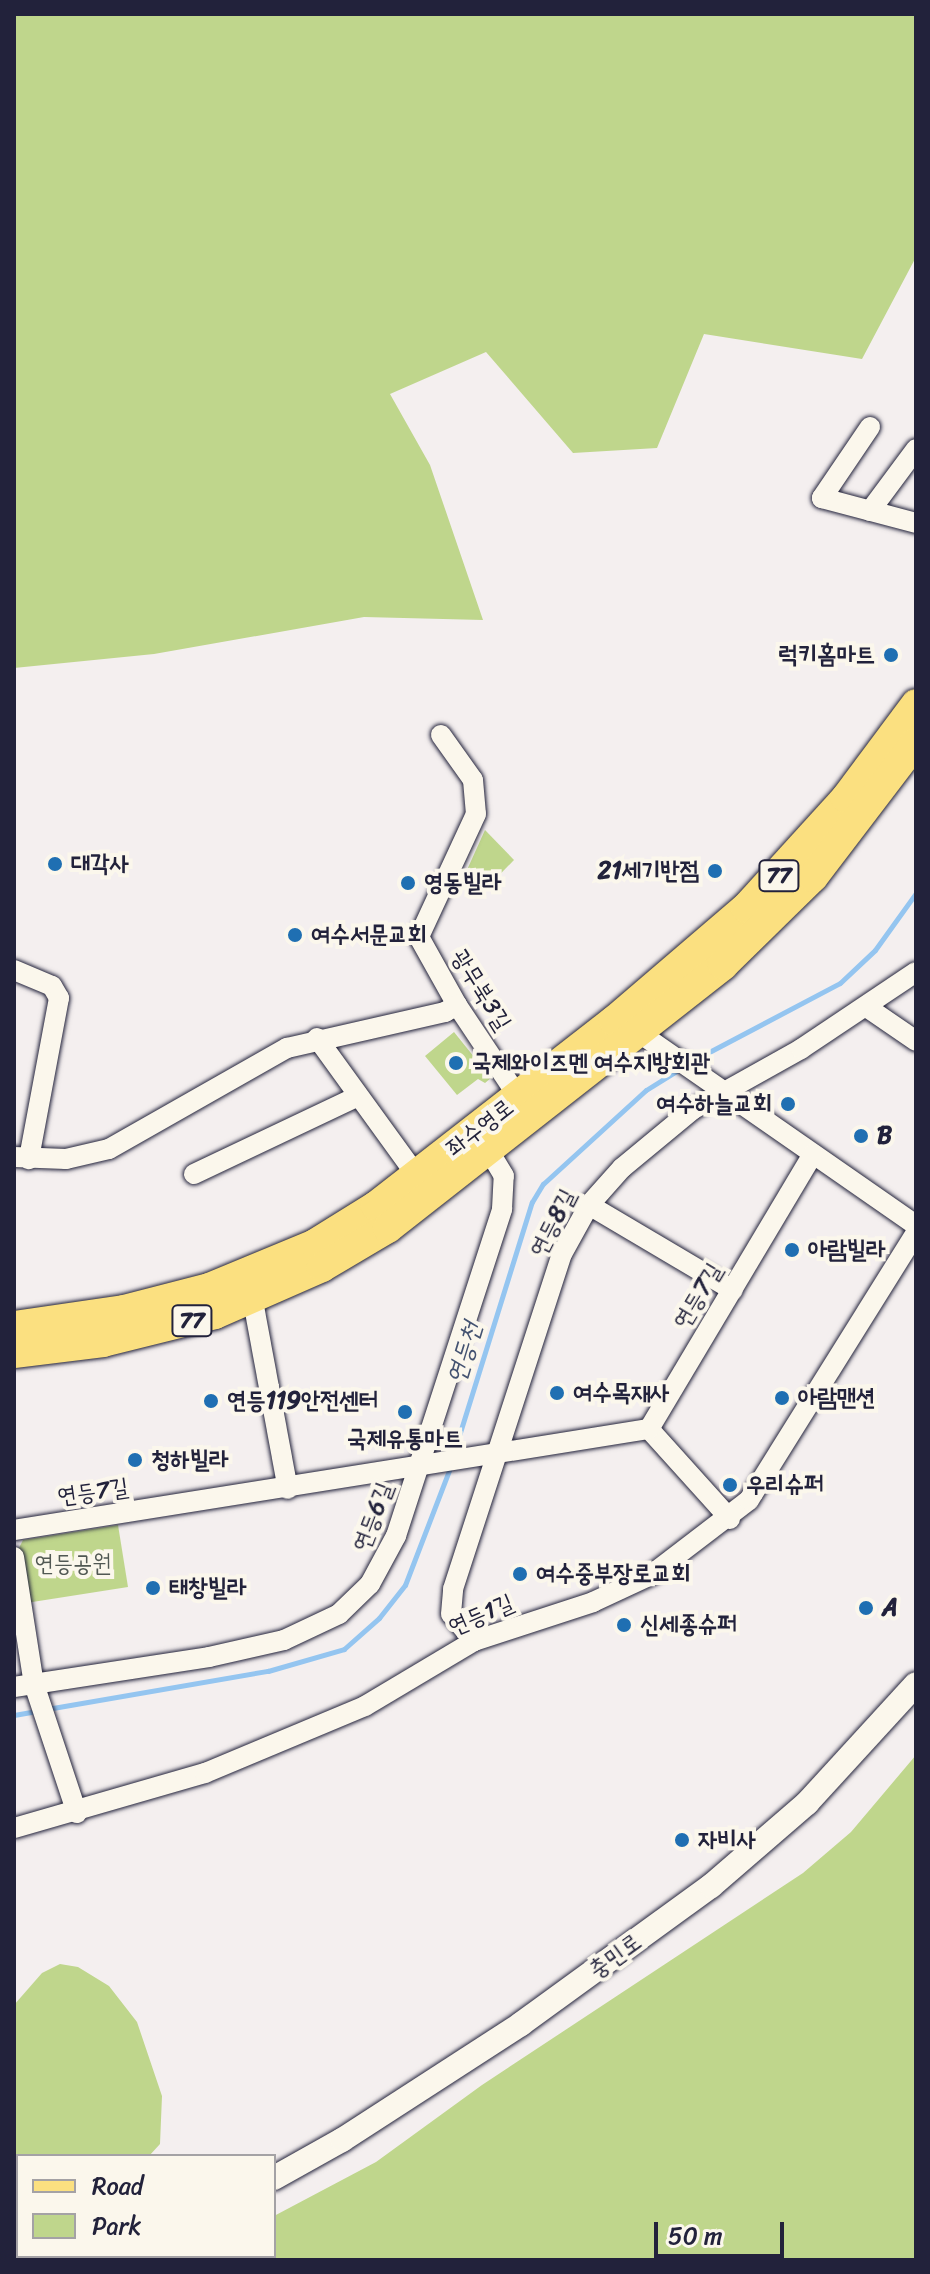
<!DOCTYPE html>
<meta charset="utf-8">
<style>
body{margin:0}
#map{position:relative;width:930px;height:2274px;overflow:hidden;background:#f4efef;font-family:Sriracha,"Poor Story",sans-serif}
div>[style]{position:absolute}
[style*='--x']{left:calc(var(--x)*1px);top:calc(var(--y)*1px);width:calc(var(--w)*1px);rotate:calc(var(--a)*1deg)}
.green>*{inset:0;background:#bfd68c}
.stream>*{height:5px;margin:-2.5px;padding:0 2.5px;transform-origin:2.5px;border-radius:2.5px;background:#94c5f0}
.roads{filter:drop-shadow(0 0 2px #22223b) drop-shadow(0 0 2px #22223b)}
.minor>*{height:20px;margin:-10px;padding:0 10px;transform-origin:10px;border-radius:10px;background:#fbf7ec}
.tertiary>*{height:24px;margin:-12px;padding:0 12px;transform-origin:12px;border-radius:12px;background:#fbf7ec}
.secondary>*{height:28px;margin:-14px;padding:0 14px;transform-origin:14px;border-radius:14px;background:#fbf7ec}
.primary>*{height:30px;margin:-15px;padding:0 15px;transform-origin:15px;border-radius:15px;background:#fbe080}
.dots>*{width:22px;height:22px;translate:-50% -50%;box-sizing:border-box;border:4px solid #fbf7ec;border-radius:50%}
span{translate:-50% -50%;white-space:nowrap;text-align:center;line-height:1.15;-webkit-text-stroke:8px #fbf7ec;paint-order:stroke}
.shield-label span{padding:2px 6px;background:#fbf7ec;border:2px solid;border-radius:6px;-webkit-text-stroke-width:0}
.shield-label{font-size:22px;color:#22223b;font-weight:700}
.poi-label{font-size:24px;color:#22223b;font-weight:700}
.right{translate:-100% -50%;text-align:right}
.left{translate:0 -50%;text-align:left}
.street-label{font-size:24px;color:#22223b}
.park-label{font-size:24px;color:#515853}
.water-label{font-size:26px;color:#445371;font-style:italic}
.frame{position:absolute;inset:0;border:16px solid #22223b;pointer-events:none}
.legend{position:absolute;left:16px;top:2154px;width:260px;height:104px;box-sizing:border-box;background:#fbf7ec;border:2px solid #a4a2a5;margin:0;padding:10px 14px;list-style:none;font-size:24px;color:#22223b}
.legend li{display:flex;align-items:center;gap:16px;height:40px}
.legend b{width:40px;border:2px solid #a4a2a5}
.scale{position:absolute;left:654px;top:2222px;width:130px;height:36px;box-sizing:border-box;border:4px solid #22223b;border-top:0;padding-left:10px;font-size:24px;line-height:28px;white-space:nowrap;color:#22223b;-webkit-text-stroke:6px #fbf7ec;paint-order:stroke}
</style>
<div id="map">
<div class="green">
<i style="clip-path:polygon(14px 14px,916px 14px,916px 257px,862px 359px,704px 334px,657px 448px,573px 453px,486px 352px,390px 394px,430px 465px,483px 620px,364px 617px,154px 654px,14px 668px)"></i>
<i style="clip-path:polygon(485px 830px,514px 860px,478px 897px,462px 881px)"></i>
<i style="clip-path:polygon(454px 1032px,491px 1078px,485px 1083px,478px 1079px,457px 1095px,425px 1056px)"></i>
<i style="clip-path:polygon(118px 1525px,128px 1587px,26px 1603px,18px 1550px,23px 1540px)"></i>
<i style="clip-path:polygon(916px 1755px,916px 2260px,171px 2260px,274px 2256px,274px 2216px,376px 2162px,482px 2085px,803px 1873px,851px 1832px)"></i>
<i style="clip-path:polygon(60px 1964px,78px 1967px,109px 1986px,137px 2022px,162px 2096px,160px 2144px,149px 2156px,18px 2156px,14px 2201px,14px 2005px,42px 1973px)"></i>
</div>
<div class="stream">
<i style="--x:692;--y:1061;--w:167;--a:-27.8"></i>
<i style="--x:840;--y:983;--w:48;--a:-43.3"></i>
<i style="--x:875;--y:950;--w:70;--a:-54.3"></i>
<i style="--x:453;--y:1455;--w:265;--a:-72.7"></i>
<i style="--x:532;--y:1202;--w:21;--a:-59"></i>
<i style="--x:543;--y:1184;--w:139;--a:-42.4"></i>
<i style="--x:646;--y:1090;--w:40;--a:-32"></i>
<i style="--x:47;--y:1709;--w:224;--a:-9.8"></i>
<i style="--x:268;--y:1671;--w:79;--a:-16.1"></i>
<i style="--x:344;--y:1649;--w:47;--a:-41.5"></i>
<i style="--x:379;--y:1618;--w:42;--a:-51.8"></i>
<i style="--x:405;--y:1585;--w:129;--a:-69"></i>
<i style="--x:14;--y:1715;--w:23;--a:-10"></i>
</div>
<div class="roads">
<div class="minor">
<i style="--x:870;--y:427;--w:86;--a:124.1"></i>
<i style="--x:822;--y:498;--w:97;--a:14.9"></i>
<i style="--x:870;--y:511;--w:77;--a:-53.4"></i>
<i style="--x:441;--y:735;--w:55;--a:54.6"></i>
<i style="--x:473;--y:780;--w:34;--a:85"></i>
<i style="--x:476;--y:814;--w:136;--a:114.9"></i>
<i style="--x:419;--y:937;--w:78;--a:60.8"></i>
<i style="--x:457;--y:1005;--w:112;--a:56.3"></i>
<i style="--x:14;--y:970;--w:41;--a:22.8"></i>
<i style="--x:52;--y:986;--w:14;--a:60"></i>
<i style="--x:59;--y:998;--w:164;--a:100.6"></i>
<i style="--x:868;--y:1008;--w:58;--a:34.5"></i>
<i style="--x:641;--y:1034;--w:335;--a:34.8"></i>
<i style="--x:317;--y:1038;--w:170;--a:54.1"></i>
<i style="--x:14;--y:1157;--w:52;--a:2.2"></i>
<i style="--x:66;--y:1159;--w:44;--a:-13.1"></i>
<i style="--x:109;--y:1149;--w:205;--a:-29.6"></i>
<i style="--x:287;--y:1048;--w:162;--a:-12.8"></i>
<i style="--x:445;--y:1012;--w:14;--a:-30"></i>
<i style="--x:194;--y:1174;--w:182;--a:-25.4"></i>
<i style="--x:589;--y:1205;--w:167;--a:30.6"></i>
<i style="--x:253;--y:1301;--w:191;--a:79.5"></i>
<i style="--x:649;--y:1429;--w:121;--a:48"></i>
<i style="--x:14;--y:1530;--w:643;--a:-9.04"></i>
<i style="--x:649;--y:1429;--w:320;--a:-59.2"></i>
<i style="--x:14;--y:1557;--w:129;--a:81.1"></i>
<i style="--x:34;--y:1684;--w:136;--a:71.6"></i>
<i style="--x:474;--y:1641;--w:35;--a:-130"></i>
<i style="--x:451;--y:1614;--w:25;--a:-85"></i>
<i style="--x:453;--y:1589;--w:352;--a:-72"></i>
<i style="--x:562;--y:1254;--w:56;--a:-61.1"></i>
<i style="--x:589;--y:1205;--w:50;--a:-48.3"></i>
<i style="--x:622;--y:1168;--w:91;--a:-39.6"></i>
<i style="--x:692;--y:1110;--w:125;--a:-29.2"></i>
<i style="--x:801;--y:1049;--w:138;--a:-33.8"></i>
<i style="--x:14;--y:1687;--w:197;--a:-8.7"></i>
<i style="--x:209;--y:1657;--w:77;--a:-12.8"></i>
<i style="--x:284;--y:1640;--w:61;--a:-25.3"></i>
<i style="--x:339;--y:1614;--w:43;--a:-44.1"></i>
<i style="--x:370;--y:1584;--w:55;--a:-61.6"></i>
<i style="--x:396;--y:1536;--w:344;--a:-72"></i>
<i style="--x:502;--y:1209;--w:33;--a:-87"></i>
<i style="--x:504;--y:1176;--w:27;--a:-121"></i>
<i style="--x:14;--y:1828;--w:199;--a:-16.1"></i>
<i style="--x:205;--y:1773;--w:173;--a:-22.7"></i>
<i style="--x:365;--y:1706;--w:127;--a:-30.8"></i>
<i style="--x:474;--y:1641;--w:125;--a:-18.1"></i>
<i style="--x:593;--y:1602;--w:64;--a:-25"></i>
<i style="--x:651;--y:1575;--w:123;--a:-37.4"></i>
<i style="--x:749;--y:1500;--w:315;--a:-58"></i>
<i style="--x:125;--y:2256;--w:4;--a:76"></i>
</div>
<div class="tertiary">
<i style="--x:274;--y:2178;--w:78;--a:-29.2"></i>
<i style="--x:342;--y:2140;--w:213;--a:-32.9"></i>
<i style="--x:521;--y:2024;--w:235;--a:-36"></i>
<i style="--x:711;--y:1886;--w:127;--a:-40.8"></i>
<i style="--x:807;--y:1803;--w:161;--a:-47.5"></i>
<i style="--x:14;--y:2241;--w:4;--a:0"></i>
</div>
<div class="secondary">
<i style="--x:75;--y:2256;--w:8;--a:30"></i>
<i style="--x:144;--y:2260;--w:5;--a:-53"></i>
</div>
<div class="primary">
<i style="--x:14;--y:1326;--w:111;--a:-8.3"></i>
<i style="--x:124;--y:1310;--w:88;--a:-14.5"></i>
<i style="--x:209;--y:1288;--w:115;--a:-22.5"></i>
<i style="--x:315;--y:1244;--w:72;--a:-31.9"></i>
<i style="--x:376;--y:1206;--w:301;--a:-37.9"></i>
<i style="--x:614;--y:1021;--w:174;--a:-40.6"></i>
<i style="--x:746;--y:908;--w:149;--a:-47.7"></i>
<i style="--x:846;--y:798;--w:117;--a:-53.3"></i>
<i style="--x:14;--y:1353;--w:90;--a:-7"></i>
<i style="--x:103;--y:1342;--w:115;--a:-14"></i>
<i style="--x:215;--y:1314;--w:117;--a:-23.7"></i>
<i style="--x:322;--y:1267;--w:77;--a:-30.6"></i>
<i style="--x:388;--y:1228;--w:426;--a:-38.1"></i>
<i style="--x:723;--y:965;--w:126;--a:-44.4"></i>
<i style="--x:813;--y:877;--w:170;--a:-52.7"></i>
</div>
</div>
<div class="dots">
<i style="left:891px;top:655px;background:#1f6fb2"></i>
<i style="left:55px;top:864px;background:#1f6fb2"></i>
<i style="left:715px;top:871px;background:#1f6fb2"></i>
<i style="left:408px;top:883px;background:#1f6fb2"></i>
<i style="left:295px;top:935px;background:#1f6fb2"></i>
<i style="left:456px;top:1063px;background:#1f6fb2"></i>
<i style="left:788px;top:1104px;background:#1f6fb2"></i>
<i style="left:861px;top:1136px;background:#1f6fb2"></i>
<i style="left:792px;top:1250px;background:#1f6fb2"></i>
<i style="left:557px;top:1393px;background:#1f6fb2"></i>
<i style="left:782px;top:1398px;background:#1f6fb2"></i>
<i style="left:211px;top:1401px;background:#1f6fb2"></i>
<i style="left:405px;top:1412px;background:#1f6fb2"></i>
<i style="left:135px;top:1460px;background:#1f6fb2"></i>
<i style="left:730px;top:1485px;background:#1f6fb2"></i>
<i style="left:520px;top:1574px;background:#1f6fb2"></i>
<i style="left:153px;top:1588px;background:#1f6fb2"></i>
<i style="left:866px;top:1608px;background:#1f6fb2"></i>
<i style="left:624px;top:1625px;background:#1f6fb2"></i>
<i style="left:682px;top:1840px;background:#1f6fb2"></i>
</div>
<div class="shield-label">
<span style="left:779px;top:876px">77</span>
<span style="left:192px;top:1321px">77</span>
</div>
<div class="poi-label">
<span class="right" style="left:875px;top:655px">럭키홈마트</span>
<span class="left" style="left:71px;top:864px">대각사</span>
<span class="right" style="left:699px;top:871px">21세기반점</span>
<span class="left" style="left:424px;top:883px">영동빌라</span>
<span class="left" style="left:311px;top:935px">여수서문교회</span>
<span class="left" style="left:472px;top:1063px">국제와이즈멘 여수지방회관</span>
<span class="right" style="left:772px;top:1104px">여수하늘교회</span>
<span class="left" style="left:877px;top:1136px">B</span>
<span class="left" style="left:808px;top:1250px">아람빌라</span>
<span class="left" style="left:573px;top:1393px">여수목재사</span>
<span class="left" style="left:798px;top:1398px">아람맨션</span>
<span class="left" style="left:227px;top:1401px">연등119안전센터</span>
<span style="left:405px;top:1439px">국제유통마트</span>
<span class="left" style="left:151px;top:1460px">청하빌라</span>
<span class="left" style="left:746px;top:1485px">우리슈퍼</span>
<span class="left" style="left:536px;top:1574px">여수중부장로교회</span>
<span class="left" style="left:169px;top:1588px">태창빌라</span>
<span class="left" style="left:882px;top:1608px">A</span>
<span class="left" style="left:640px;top:1625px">신세종슈퍼</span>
<span class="left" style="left:698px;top:1840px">자비사</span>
</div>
<div class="street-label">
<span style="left:481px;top:990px;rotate:58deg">광무북3길</span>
<span style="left:480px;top:1128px;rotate:-38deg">좌수영로</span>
<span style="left:553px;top:1223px;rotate:-63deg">연등8길</span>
<span style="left:698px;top:1296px;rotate:-59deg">연등7길</span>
<span style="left:93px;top:1492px;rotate:-8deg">연등7길</span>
<span style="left:373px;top:1517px;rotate:-69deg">연등6길</span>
<span style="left:481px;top:1615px;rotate:-23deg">연등1길</span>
<span style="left:615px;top:1956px;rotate:-36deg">충민로</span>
</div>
<div class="park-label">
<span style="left:73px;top:1564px">연등공원</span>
</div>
<div class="water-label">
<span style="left:464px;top:1353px;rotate:-73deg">연등천</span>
</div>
<div class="frame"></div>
<ul class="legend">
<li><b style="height:10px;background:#fbe080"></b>Road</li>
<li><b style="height:22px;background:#bfd68c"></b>Park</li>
</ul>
<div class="scale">50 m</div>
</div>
